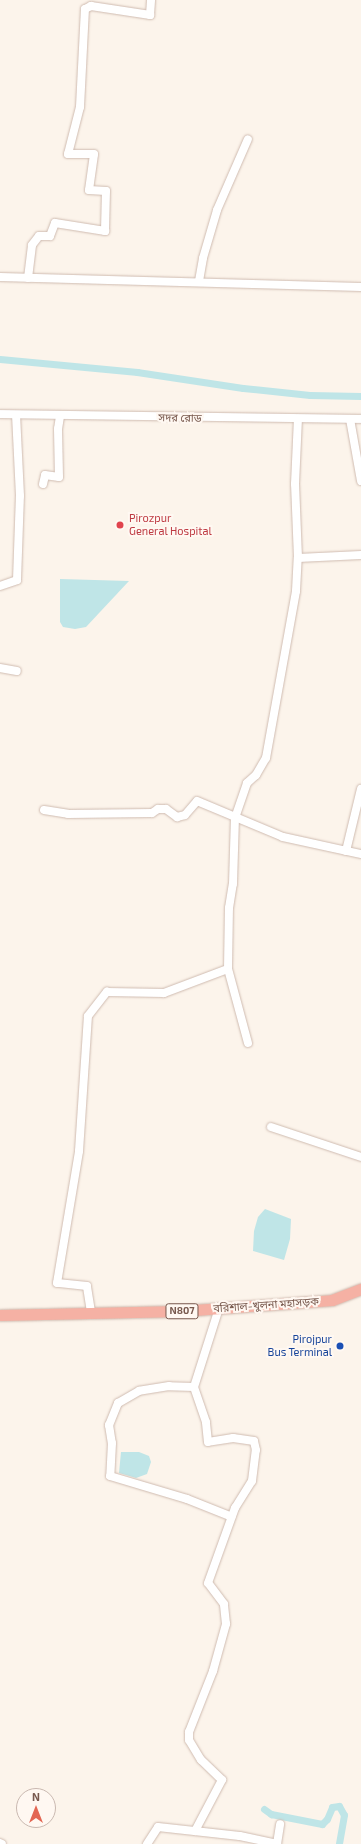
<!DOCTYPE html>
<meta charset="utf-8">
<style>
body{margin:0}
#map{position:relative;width:361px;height:1844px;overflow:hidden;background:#fcf4eb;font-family:"Exo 2","Noto Sans Bengali",sans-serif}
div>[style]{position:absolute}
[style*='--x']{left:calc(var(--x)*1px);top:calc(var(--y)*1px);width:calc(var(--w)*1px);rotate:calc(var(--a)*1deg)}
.water>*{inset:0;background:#bfe5e7}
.canal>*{height:7px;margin:-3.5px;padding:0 3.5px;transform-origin:3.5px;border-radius:3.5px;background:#bfe5e7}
.roads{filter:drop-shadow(0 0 1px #cfbbb0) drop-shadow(0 0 1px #cfbbb0)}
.minor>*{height:8px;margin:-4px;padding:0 4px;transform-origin:4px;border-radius:4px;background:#fff}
.highway>*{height:11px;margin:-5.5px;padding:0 5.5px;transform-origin:5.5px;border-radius:5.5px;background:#f5b1a4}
.dots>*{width:11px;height:11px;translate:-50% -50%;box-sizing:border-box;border:2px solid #fff8f2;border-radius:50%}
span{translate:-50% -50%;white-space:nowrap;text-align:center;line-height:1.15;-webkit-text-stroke:4px #fff8f2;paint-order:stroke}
.shield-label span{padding:1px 3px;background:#fff8f2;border:1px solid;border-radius:3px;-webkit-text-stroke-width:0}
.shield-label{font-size:10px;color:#78594e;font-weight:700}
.street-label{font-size:11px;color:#78594e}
.health-label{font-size:11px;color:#be3a42}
.left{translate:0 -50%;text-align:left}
.transit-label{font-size:11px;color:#164399}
.right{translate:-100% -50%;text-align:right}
.north{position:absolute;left:16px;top:1788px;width:40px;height:40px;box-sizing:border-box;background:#fff8f2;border:1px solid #c9b8b0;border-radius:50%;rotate:0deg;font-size:11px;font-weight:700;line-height:16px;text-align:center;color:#78594e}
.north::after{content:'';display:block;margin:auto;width:14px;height:18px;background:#e36653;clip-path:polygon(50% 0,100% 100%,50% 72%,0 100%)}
</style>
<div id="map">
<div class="water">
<i style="clip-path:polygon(60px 579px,129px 581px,86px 627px,75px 629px,63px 627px,60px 622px)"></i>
<i style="clip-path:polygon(265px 1209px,291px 1219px,290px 1239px,284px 1260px,253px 1251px,254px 1231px,258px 1217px)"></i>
<i style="clip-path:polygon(121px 1452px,139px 1452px,149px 1456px,151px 1462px,147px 1474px,136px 1478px,119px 1473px)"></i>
</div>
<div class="canal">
<i style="--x:0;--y:359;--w:138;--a:5.4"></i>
<i style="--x:137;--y:372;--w:107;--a:8.6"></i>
<i style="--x:243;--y:388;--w:67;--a:6"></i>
<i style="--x:310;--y:395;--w:51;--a:1.1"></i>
<i style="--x:264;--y:1809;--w:9;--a:36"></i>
<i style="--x:271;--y:1814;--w:52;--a:11.1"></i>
<i style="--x:322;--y:1824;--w:7;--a:-45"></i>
<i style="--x:327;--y:1819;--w:13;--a:-67"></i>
<i style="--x:332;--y:1807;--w:7;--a:-8"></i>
<i style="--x:339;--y:1806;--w:10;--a:61"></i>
<i style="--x:344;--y:1815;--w:29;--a:100"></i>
</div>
<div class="roads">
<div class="minor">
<i style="--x:0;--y:277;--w:361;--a:1.6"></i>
<i style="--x:28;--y:278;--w:33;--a:-83"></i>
<i style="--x:32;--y:245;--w:11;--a:-52"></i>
<i style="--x:39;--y:236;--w:11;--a:0"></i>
<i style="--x:50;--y:236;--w:14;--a:-69"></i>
<i style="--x:55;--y:223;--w:51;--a:9.1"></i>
<i style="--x:105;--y:231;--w:40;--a:-88.6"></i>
<i style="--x:106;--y:191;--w:17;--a:-177"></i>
<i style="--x:89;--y:190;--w:36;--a:-82"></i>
<i style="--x:94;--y:154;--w:26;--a:180"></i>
<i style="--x:68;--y:154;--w:49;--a:-75.7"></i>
<i style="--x:80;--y:107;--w:98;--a:-87.1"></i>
<i style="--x:85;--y:9;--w:7;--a:-27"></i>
<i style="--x:91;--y:6;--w:60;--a:8.7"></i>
<i style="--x:150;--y:15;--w:15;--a:-86"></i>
<i style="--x:199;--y:281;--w:23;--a:-80"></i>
<i style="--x:203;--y:258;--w:50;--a:-73.7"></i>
<i style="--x:217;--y:210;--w:77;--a:-66.4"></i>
<i style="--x:0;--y:414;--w:361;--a:0.8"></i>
<i style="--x:350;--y:419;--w:63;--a:79.9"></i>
<i style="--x:43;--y:484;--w:9;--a:-77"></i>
<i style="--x:45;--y:475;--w:14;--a:8"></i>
<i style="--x:59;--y:477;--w:48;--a:-91.2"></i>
<i style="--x:58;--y:429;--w:12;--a:-81"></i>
<i style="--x:298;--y:558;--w:63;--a:-2.7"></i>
<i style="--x:0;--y:586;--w:18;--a:-19"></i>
<i style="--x:17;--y:580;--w:84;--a:-88"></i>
<i style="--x:20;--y:496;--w:81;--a:-92.8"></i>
<i style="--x:0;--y:668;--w:17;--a:10"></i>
<i style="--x:44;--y:810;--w:24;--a:9"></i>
<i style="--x:68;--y:814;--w:84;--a:-0.7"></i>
<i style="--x:152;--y:813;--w:7;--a:-34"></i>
<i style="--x:158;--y:809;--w:8;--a:0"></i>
<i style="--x:166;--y:809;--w:14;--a:36"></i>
<i style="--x:177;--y:817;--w:8;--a:-14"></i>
<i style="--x:185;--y:815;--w:18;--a:-49"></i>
<i style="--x:197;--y:801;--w:93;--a:22.7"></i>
<i style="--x:283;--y:837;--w:80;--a:12.3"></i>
<i style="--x:346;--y:851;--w:64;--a:-76.4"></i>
<i style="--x:248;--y:1043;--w:77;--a:-105.1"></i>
<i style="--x:228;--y:969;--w:61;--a:-89.1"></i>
<i style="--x:229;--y:908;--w:24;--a:-81"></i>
<i style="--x:233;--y:884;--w:66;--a:-88.3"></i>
<i style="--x:235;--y:818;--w:37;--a:-71"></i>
<i style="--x:247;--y:783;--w:12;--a:-42"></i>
<i style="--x:256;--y:775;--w:20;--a:-60"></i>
<i style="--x:266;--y:758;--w:170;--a:-79.8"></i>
<i style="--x:296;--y:591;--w:33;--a:-87"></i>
<i style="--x:298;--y:558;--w:74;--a:-92.3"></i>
<i style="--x:295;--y:484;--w:65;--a:-87.4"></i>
<i style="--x:271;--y:1127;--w:95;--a:18.4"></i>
<i style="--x:91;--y:1312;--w:26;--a:-99"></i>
<i style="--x:87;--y:1286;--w:30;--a:-174"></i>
<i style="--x:57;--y:1283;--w:134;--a:-80.5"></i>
<i style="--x:79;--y:1151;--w:135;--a:-86.2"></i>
<i style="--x:88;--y:1016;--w:31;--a:-52"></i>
<i style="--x:107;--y:992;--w:57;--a:1"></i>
<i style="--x:164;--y:993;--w:68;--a:-20.6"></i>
<i style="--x:194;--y:1387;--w:25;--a:-178"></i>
<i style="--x:169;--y:1386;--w:30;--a:171"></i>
<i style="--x:139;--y:1391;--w:24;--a:150"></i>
<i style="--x:118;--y:1403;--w:24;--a:112"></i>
<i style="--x:109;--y:1425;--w:18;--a:81"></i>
<i style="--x:112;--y:1443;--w:33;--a:93"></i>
<i style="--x:110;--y:1476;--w:80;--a:16.6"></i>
<i style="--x:187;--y:1499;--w:48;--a:21.8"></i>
<i style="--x:195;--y:1831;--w:58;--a:-62.1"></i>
<i style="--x:222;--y:1780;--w:29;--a:-136"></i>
<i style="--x:201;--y:1760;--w:23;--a:-121"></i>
<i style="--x:189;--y:1740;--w:8;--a:-90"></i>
<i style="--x:189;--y:1732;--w:66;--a:-68.5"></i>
<i style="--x:213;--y:1671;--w:49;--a:-74.5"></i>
<i style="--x:226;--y:1624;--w:20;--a:-96"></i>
<i style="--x:224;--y:1604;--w:26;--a:-127"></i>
<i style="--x:208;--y:1583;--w:80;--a:-70.2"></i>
<i style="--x:235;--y:1508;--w:32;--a:-58"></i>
<i style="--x:252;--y:1481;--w:31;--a:-83"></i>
<i style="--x:256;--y:1450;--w:9;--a:-103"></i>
<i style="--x:254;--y:1441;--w:21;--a:-172"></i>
<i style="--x:233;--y:1438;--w:25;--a:171"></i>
<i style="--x:208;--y:1442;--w:20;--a:-96"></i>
<i style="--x:206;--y:1422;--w:37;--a:-109"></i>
<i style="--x:194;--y:1387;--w:83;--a:-72.4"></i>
<i style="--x:0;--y:1843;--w:2;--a:27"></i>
<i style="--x:147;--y:1844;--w:20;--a:-57"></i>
<i style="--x:158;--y:1827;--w:82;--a:6.3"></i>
<i style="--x:240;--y:1836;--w:38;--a:12"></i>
<i style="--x:277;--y:1844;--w:20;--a:-81"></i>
</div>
<div class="highway">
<i style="--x:0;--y:1315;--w:180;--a:-1.3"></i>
<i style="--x:180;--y:1311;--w:152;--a:-4.1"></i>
<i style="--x:332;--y:1300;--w:31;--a:-21"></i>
</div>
</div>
<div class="dots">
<i style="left:120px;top:525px;background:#e0444e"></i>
<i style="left:340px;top:1346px;background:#1a4fb4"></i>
</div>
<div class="shield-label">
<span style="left:182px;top:1311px">N807</span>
</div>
<div class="street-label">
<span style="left:180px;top:418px;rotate:1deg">সদর রোড</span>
<span style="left:266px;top:1305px;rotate:-4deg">বরিশাল-খুলনা মহাসড়ক</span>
</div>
<div class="health-label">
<span class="left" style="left:129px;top:525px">Pirozpur<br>General Hospital</span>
</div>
<div class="transit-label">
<span class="right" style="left:332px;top:1346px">Pirojpur<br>Bus Terminal</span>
</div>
<div class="north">N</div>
</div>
